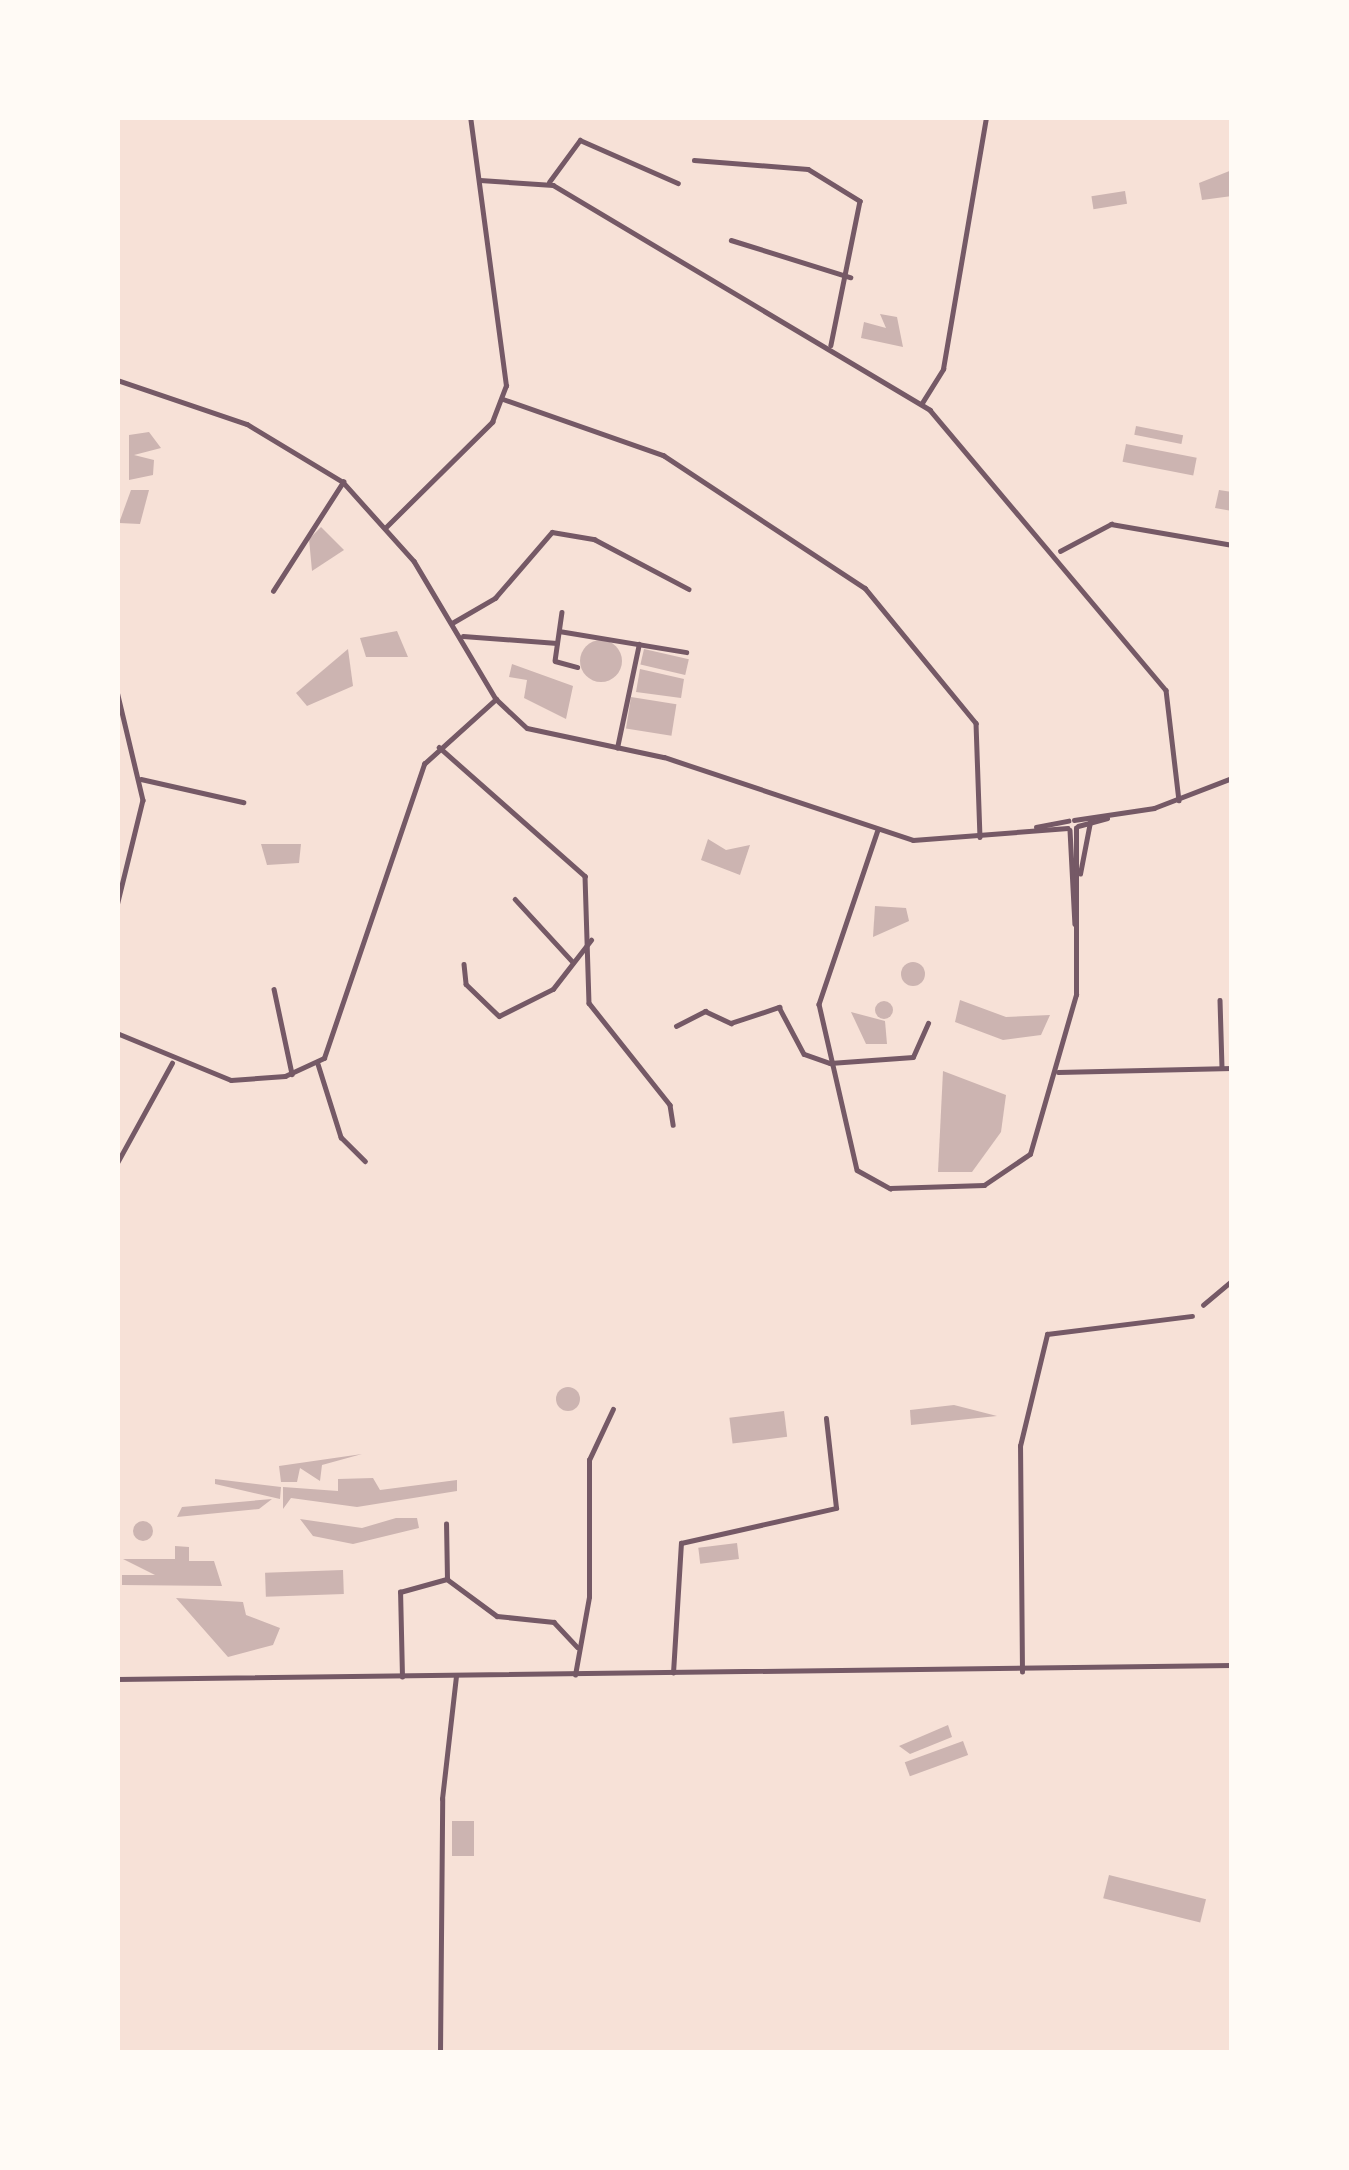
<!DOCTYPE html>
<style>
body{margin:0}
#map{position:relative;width:1349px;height:2170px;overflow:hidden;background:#f7e1d7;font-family:"Source Serif 4",serif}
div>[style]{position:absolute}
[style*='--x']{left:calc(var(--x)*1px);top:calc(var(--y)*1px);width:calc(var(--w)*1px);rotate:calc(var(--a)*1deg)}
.building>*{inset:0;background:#ccb4b1;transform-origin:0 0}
.round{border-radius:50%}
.minor>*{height:4.5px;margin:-2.25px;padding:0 2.25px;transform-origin:2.25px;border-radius:2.25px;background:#755966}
span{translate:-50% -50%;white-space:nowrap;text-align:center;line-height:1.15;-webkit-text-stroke:12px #fffaf5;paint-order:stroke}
.frame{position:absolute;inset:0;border:120px solid #fffaf5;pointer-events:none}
</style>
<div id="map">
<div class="building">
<i style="clip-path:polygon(1232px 170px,1232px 196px,1202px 200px,1199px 183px)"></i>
<i style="left:1125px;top:191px;width:13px;height:34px;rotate:81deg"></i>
<i style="clip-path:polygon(880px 314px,897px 317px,903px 347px,861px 338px,864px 322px,886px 328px)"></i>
<i style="left:1136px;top:426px;width:48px;height:9px;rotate:11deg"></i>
<i style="clip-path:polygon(149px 432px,161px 448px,134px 455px,154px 460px,153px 475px,129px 480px,129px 435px)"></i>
<i style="left:1126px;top:444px;width:72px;height:18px;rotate:11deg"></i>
<i style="clip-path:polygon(131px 490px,149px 490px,140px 524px,119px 523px)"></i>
<i style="clip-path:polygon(1219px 490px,1232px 492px,1232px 511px,1215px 508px)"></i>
<i style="clip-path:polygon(321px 527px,344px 550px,312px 571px,309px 539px)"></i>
<i style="clip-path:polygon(397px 631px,408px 657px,366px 657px,360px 638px)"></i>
<i class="round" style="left:580px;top:640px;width:42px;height:42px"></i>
<i style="clip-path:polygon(348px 649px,353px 686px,307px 706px,296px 693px)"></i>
<i style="left:644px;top:649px;width:46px;height:16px;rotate:13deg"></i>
<i style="clip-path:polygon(512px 664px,573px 686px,566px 719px,524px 698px,527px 680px,509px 677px)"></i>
<i style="clip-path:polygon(640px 669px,684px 679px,681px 698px,636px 692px)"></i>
<i style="left:631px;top:697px;width:46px;height:32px;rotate:9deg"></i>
<i style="clip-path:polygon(708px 839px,726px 850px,750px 845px,740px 875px,701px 860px)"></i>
<i style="clip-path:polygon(261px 844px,301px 844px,299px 863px,267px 865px)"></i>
<i style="clip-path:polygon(875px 906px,906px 908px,909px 921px,873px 937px)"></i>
<i class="round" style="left:901px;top:962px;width:24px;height:24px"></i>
<i style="clip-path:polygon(960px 1000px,1006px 1017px,1050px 1015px,1041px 1035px,1003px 1040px,955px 1022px)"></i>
<i class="round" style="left:875px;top:1001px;width:18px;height:18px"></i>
<i style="clip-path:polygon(851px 1012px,885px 1021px,887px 1044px,866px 1044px)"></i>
<i style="clip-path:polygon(943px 1071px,1006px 1095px,1001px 1132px,972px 1172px,938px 1172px)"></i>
<i class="round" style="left:556px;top:1387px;width:24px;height:24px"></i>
<i style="clip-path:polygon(954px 1405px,997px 1416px,911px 1425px,910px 1410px)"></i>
<i style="left:784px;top:1411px;width:26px;height:55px;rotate:83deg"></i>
<i style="clip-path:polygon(362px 1454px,322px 1465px,320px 1481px,300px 1468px,297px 1482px,281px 1482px,279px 1466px)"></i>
<i style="clip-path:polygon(373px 1478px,380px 1490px,457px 1480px,457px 1491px,357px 1507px,291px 1498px,283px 1509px,283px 1487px,338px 1491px,338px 1479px)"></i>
<i style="clip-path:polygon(215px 1479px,281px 1487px,280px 1499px,215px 1484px)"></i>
<i style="clip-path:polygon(272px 1499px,259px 1509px,177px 1517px,182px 1507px)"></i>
<i style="clip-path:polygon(396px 1518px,417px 1518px,419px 1528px,353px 1544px,313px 1536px,300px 1519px,362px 1528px)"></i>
<i class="round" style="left:133px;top:1521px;width:20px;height:20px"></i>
<i style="left:737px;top:1543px;width:16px;height:39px;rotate:83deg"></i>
<i style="clip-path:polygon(175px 1546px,189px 1547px,189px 1561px,214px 1561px,222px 1586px,122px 1585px,122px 1575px,155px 1575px,123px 1559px,175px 1559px)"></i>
<i style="left:343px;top:1570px;width:24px;height:78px;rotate:88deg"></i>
<i style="clip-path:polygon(176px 1598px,243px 1602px,246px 1615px,280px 1628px,273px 1645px,228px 1657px)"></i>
<i style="clip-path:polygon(948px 1725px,952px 1737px,910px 1754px,899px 1746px)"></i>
<i style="left:963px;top:1741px;width:15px;height:62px;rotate:70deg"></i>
<i style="left:474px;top:1821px;width:35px;height:22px;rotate:90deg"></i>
<i style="left:1109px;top:1875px;width:100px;height:24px;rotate:14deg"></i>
</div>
<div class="minor">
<i style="--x:694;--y:160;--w:114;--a:4.5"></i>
<i style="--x:808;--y:169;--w:61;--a:31.6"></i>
<i style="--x:860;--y:201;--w:147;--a:101.4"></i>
<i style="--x:480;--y:180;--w:73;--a:3.9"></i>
<i style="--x:553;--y:185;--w:439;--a:30.8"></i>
<i style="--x:930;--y:410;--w:366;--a:49.9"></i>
<i style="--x:1166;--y:690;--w:111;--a:83.3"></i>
<i style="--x:549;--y:182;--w:52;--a:-53.6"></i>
<i style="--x:580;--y:140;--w:107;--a:23.7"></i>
<i style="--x:731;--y:240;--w:125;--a:17.3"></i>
<i style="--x:117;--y:380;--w:137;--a:18.7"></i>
<i style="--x:247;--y:424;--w:112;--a:31.1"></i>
<i style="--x:343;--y:482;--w:106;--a:48.1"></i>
<i style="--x:414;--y:561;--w:161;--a:59.3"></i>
<i style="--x:496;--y:699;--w:42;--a:43.1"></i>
<i style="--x:527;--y:728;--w:140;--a:12"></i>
<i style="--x:664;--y:757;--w:262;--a:18.4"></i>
<i style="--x:913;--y:840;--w:155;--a:-4.4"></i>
<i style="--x:503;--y:399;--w:170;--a:19.3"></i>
<i style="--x:663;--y:455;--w:242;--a:33.4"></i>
<i style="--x:865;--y:588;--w:175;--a:50.6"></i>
<i style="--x:976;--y:723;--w:114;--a:88"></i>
<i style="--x:922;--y:403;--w:40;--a:-58"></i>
<i style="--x:943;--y:369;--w:256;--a:-80.3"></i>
<i style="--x:385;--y:528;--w:151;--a:-44.7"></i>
<i style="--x:492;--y:422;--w:39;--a:-69"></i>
<i style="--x:506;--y:386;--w:271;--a:-97.6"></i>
<i style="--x:1060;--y:551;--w:58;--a:-27.9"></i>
<i style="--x:1111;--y:524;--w:123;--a:9.8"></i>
<i style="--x:273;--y:591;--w:130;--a:-57.3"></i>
<i style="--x:562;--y:612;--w:49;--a:98.1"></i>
<i style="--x:555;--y:661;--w:23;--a:15"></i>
<i style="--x:452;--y:623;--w:50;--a:-30.2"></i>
<i style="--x:495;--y:598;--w:87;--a:-49.2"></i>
<i style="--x:552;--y:532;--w:43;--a:9.5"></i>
<i style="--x:594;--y:539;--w:107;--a:27.8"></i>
<i style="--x:559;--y:631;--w:129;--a:9.4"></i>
<i style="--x:463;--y:636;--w:94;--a:4.3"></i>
<i style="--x:117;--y:691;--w:112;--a:76.6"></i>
<i style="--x:143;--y:800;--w:109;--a:103.8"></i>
<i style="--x:439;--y:747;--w:195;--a:41.5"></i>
<i style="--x:585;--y:876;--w:127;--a:88.2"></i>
<i style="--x:589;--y:1003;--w:130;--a:51.5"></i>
<i style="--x:670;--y:1105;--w:20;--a:81"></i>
<i style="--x:617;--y:748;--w:106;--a:-78.1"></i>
<i style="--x:141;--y:779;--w:105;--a:12.7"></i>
<i style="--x:1074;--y:820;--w:81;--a:-8.5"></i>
<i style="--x:1154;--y:808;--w:84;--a:-21"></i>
<i style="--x:1078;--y:826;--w:30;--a:-15"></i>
<i style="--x:1036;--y:827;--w:33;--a:-11"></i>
<i style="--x:878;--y:830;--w:184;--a:108.7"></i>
<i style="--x:819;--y:1004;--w:170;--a:77.1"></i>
<i style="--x:857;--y:1170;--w:38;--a:29"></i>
<i style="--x:890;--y:1188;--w:94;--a:-1.8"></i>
<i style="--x:984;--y:1185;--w:55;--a:-34"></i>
<i style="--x:1030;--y:1154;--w:166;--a:-73.9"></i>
<i style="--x:1076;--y:995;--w:167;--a:-90"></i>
<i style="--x:1070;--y:830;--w:94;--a:87"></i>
<i style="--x:1080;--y:874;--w:53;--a:-79.1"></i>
<i style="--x:515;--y:899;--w:84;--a:47.4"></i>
<i style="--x:464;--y:964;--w:20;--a:84"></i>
<i style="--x:466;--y:984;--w:46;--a:44.1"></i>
<i style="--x:499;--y:1016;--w:60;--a:-26.6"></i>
<i style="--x:553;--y:989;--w:62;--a:-52.2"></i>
<i style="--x:274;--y:989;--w:87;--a:78"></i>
<i style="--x:1220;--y:1000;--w:68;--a:88.3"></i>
<i style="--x:676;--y:1026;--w:33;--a:-27"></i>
<i style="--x:705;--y:1011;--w:29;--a:25"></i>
<i style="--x:731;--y:1023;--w:51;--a:-18.4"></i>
<i style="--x:779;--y:1007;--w:53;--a:62"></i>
<i style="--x:804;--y:1054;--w:28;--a:19"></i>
<i style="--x:830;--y:1063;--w:83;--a:-4.1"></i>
<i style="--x:913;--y:1057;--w:37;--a:-66"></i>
<i style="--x:117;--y:1033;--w:123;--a:22.4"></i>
<i style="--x:231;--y:1080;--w:54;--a:-4.2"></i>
<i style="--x:285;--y:1076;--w:43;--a:-24.8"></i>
<i style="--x:324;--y:1058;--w:311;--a:-71.2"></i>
<i style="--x:424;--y:764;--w:97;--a:-42.1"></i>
<i style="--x:318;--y:1064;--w:77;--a:72.5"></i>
<i style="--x:341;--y:1137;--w:34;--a:45"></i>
<i style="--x:1058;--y:1072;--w:174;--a:-1.3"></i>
<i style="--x:117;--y:1163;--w:114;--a:-61.2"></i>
<i style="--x:1203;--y:1305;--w:38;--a:-40"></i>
<i style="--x:447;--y:1579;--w:62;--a:36.5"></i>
<i style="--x:497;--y:1616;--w:57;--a:6"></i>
<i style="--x:554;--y:1622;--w:34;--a:47"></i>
<i style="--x:1022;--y:1672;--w:226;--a:-90.5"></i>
<i style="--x:1020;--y:1446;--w:115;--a:-76.4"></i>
<i style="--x:1047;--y:1334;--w:146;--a:-7.1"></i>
<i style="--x:673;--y:1673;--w:130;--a:-86.5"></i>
<i style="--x:681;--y:1543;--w:159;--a:-12.7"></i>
<i style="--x:836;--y:1508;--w:90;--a:-96.4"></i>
<i style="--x:575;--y:1675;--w:79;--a:-79.8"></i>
<i style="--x:589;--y:1597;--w:137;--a:-90"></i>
<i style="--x:589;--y:1460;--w:56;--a:-64.8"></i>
<i style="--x:402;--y:1677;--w:85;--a:-91.3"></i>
<i style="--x:400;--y:1592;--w:49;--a:-15.5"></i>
<i style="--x:447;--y:1579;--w:55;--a:-91"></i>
<i style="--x:117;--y:1679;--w:1115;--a:-0.72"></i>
<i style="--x:440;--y:2053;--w:254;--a:-89.5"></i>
<i style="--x:442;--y:1799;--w:123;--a:-83.5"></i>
</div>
<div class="frame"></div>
</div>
